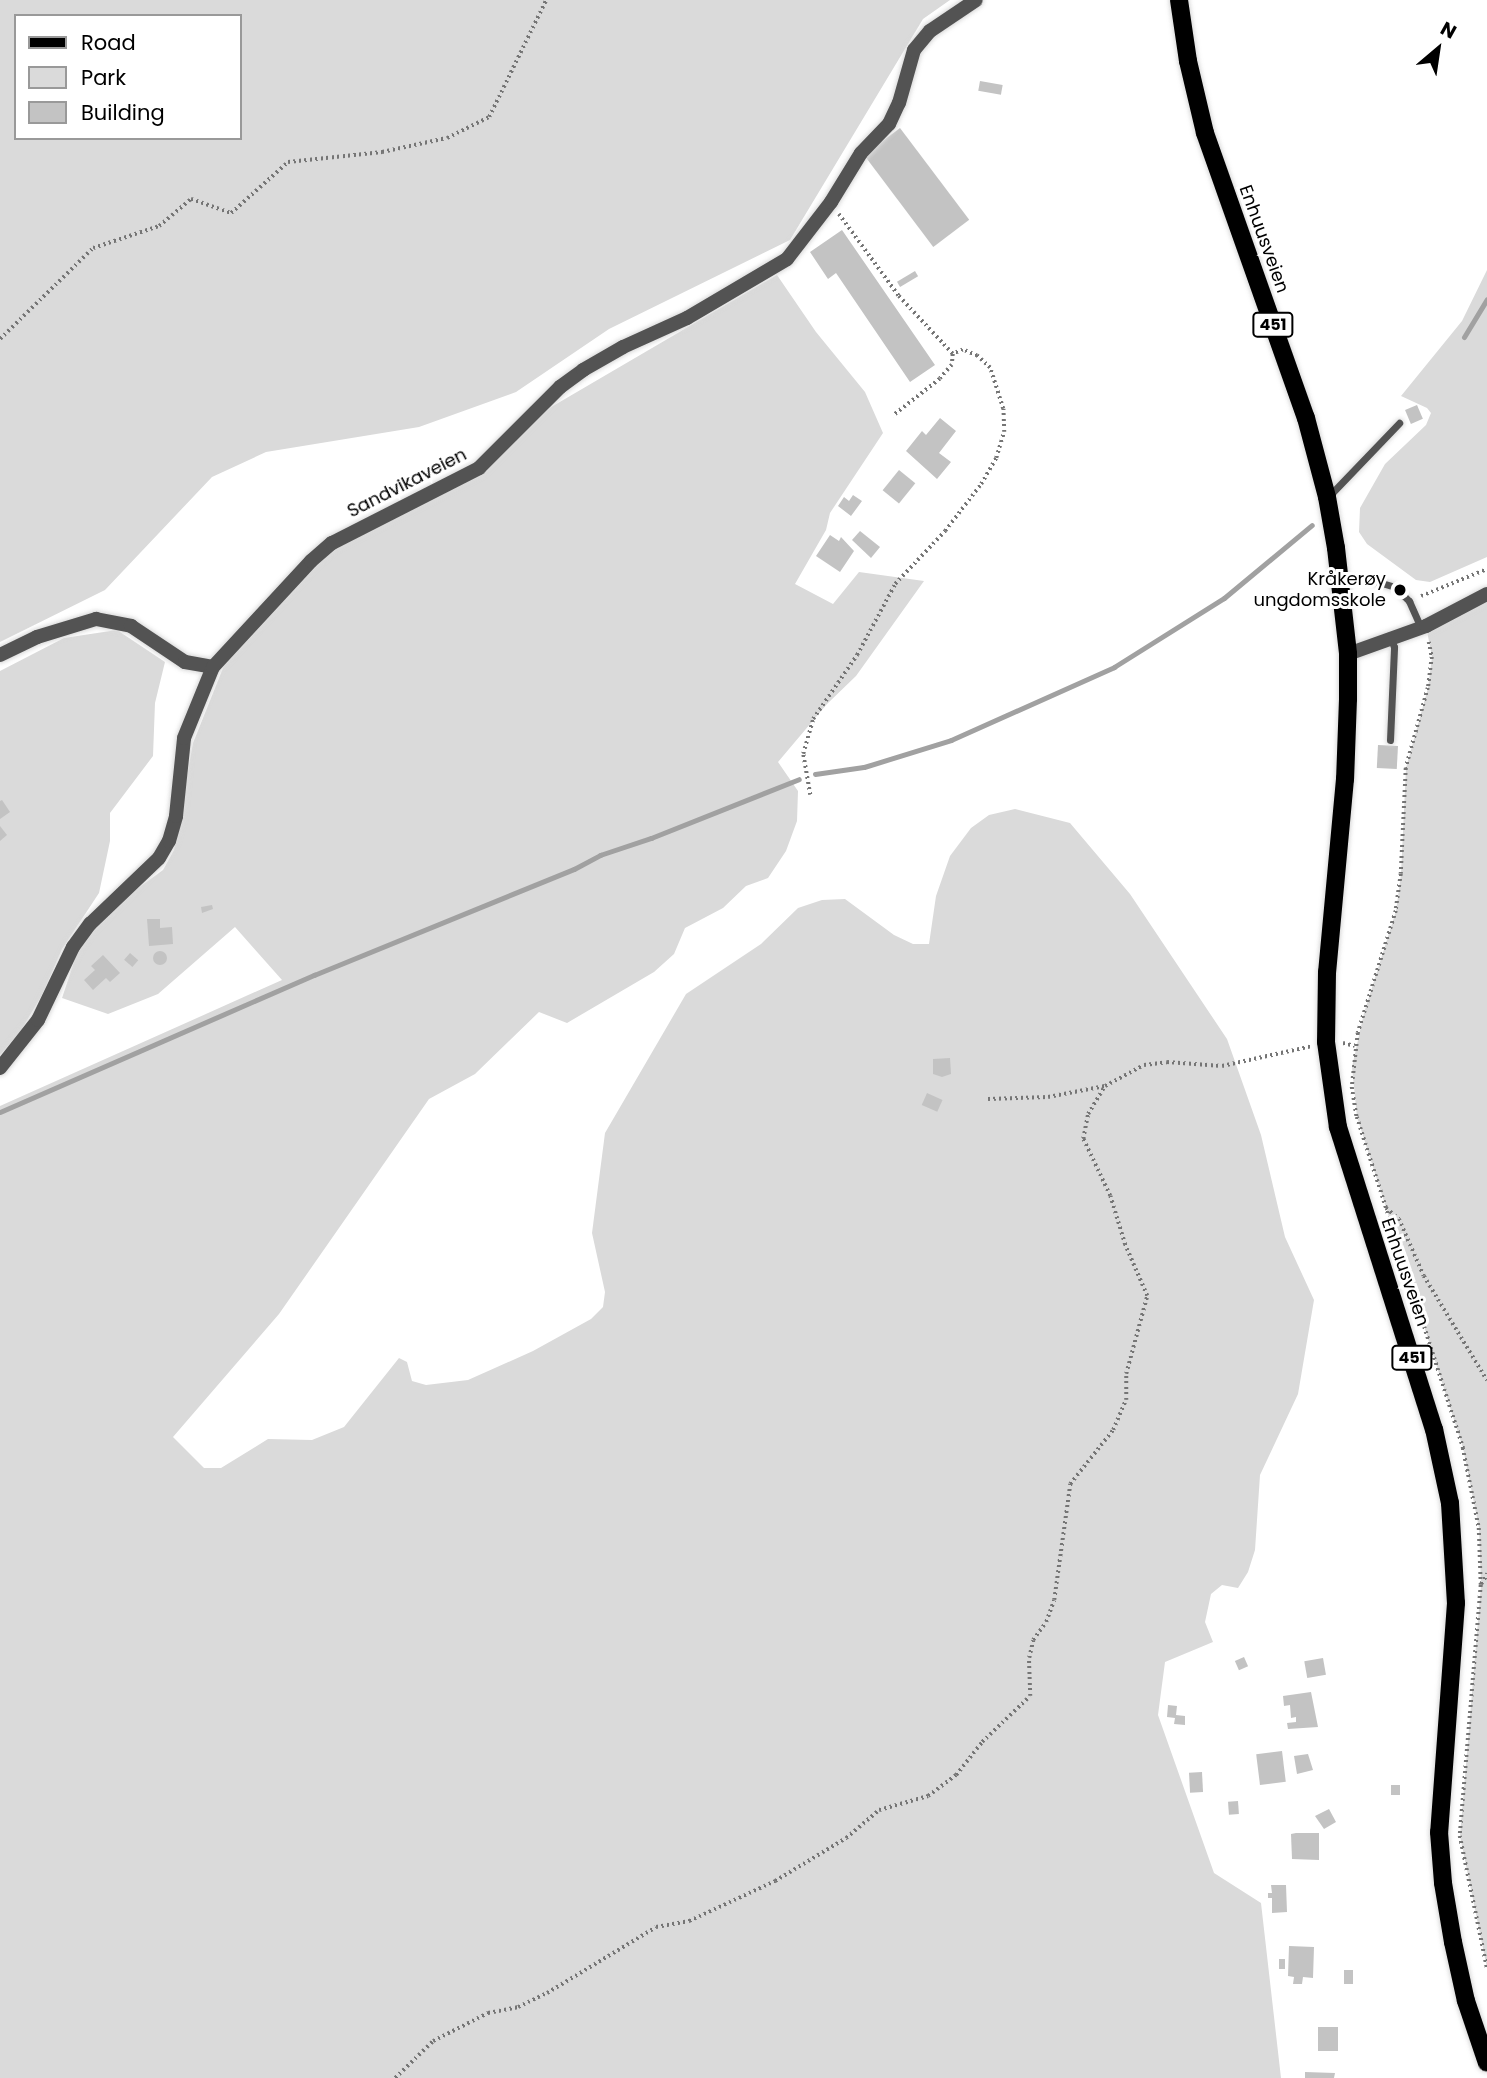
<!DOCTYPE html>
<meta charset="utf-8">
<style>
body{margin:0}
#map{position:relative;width:1487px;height:2078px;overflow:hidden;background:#fff;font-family:Poppins,sans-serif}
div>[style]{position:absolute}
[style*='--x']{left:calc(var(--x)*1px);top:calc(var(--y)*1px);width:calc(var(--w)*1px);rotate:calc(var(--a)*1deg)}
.green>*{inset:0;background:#dadada}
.stream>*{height:5px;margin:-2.5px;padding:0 2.5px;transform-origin:2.5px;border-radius:2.5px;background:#a1a1a1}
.building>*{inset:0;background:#c3c3c3;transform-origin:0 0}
.round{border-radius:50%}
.path>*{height:3.5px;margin-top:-1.75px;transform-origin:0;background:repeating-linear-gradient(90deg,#757575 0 2px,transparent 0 5.5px)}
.roads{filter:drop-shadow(0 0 2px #dbdbdb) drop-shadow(0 0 2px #dbdbdb)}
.service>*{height:7px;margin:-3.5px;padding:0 3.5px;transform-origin:3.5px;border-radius:3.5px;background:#535353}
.minor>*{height:14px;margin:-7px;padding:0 7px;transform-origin:7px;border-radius:7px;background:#535353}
.primary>*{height:18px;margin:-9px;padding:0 9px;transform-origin:9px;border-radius:9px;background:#000}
.dots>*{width:19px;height:19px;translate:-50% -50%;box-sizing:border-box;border:4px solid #fff;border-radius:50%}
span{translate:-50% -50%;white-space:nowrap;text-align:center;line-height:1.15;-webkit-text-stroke:6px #fff;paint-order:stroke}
.shield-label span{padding:2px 5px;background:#fff;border:2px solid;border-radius:5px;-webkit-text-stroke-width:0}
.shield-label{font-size:16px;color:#000;font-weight:700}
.street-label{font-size:18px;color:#000}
.poi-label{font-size:18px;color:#000}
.right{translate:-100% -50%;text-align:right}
.legend{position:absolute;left:14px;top:14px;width:228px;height:126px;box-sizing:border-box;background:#fff;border:2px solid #999;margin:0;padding:9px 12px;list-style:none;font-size:21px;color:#000}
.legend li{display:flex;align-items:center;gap:14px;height:35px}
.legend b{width:35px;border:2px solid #999}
.north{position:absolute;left:1403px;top:14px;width:70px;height:70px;-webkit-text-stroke:5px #fff;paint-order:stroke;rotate:29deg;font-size:19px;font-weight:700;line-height:28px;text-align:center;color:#000}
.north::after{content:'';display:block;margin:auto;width:24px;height:32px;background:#000;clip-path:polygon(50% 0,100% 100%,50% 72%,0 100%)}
</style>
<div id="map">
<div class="green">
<i style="clip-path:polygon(evenodd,0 0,950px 0,923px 19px,790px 240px,609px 329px,516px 392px,419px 427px,266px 452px,212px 477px,105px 590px,0 642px,0 0,16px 16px,240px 16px,240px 138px,16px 138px,16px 16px)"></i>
<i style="clip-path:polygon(1487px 270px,1487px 557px,1430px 582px,1416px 580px,1367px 544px,1359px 532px,1360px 508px,1385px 464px,1426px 425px,1431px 413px,1427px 408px,1401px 396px,1462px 321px)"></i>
<i style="clip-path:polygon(777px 275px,816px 332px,865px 392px,883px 433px,830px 513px,826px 530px,795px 584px,833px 604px,859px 572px,924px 581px,856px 676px,827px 704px,778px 762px,798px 791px,797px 821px,786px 851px,768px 878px,746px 886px,723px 908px,685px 928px,674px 954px,654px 972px,567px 1023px,539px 1012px,475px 1074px,429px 1099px,279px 1314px,173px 1437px,204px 1468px,221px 1468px,268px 1439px,312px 1440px,344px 1427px,399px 1358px,407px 1362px,412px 1381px,426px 1385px,468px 1380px,533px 1351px,591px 1319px,603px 1307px,605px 1292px,592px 1233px,605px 1133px,686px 994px,761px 944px,798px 908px,822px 900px,845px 899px,894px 935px,913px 944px,929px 944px,936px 896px,950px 856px,971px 828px,989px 815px,1015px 809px,1070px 823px,1130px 894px,1227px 1039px,1261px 1135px,1285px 1237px,1314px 1300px,1298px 1394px,1260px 1475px,1255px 1550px,1248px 1572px,1238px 1588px,1222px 1585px,1211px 1594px,1205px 1622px,1213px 1642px,1165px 1662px,1158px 1715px,1214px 1873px,1261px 1903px,1281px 2078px,0 2078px,0 1106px,282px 980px,235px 927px,158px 994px,108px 1014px,62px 998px,80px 944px,119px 902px,163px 870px,174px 850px,193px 743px,231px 648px,324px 555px,484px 469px,541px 413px)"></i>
<i style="clip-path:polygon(1487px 594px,1487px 1968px,1460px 1836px,1481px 1585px,1479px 1528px,1463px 1448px,1357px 1117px,1352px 1067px,1364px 1013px,1396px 911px,1401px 874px,1406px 768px,1428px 688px,1432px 657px,1426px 626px)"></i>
<i style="clip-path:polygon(117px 630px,165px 662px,155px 703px,153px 756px,110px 813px,110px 841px,99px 893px,62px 949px,42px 995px,20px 1032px,0 1055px,0 671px,64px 638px)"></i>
</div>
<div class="stream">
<i style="--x:1464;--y:337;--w:44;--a:-58.8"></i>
<i style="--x:815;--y:774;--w:49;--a:-8.1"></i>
<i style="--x:864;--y:767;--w:91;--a:-17.2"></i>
<i style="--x:951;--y:740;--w:179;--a:-24.1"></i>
<i style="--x:1114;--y:667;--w:130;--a:-32.1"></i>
<i style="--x:1224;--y:598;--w:114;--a:-39.7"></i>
<i style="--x:0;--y:1112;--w:343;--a:-23.6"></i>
<i style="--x:314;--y:975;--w:281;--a:-22.2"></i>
<i style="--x:574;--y:869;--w:30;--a:-28"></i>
<i style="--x:600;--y:855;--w:54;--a:-18.4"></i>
<i style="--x:651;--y:838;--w:159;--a:-21.7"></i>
</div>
<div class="building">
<i style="left:980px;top:81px;width:23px;height:10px;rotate:10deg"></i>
<i style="left:900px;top:128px;width:115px;height:45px;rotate:53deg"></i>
<i style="clip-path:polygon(842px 230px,935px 365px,910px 382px,836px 273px,828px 279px,810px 252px)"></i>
<i style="left:915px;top:271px;width:6px;height:21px;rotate:59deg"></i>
<i style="left:1417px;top:405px;width:15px;height:13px;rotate:67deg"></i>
<i style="clip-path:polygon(940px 418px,956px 431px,939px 453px,951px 462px,937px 479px,906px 451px,922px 431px,926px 435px)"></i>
<i style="left:899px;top:470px;width:21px;height:26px;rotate:39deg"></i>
<i style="clip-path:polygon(853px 495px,862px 501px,851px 516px,838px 506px,844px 497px,849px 501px)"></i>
<i style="clip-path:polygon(860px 531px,880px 547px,871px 558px,852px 540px)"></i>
<i style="clip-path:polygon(830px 535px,839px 541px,841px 537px,854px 551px,840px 572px,816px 556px)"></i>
<i style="left:1378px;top:745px;width:20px;height:23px;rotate:3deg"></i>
<i style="clip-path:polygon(2px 800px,10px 812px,0 819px,0 801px)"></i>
<i style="clip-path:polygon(0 826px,7px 835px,0 841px)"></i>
<i style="clip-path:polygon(212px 905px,213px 909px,202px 913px,201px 907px)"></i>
<i style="clip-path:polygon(147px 919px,160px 919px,160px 928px,172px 927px,173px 944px,149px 946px)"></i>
<i class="round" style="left:153px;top:951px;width:14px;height:14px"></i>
<i style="left:130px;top:953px;width:11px;height:9px;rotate:41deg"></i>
<i style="clip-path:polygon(103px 955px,120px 973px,110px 982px,106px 978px,93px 990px,84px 980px,95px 970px,91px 966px)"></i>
<i style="clip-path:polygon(950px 1058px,951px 1074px,942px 1077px,933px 1074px,933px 1059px)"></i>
<i style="left:927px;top:1093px;width:17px;height:13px;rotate:24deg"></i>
<i style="left:1244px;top:1657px;width:10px;height:10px;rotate:66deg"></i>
<i style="left:1323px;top:1658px;width:17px;height:19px;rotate:80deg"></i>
<i style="clip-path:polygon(1311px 1692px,1318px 1727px,1288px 1729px,1287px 1723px,1296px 1722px,1296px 1717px,1291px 1718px,1290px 1705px,1284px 1706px,1283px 1696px)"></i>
<i style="clip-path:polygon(1168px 1705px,1177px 1706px,1176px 1715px,1185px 1716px,1185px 1725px,1174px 1724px,1175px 1718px,1167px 1717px)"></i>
<i style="left:1282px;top:1751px;width:31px;height:26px;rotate:83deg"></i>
<i style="clip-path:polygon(1308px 1754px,1313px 1770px,1297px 1774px,1294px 1756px)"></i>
<i style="left:1202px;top:1772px;width:20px;height:13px;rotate:87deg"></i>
<i style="left:1391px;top:1785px;width:9px;height:10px"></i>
<i style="left:1238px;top:1801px;width:13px;height:10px;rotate:86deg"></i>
<i style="clip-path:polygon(1329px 1809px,1336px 1822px,1324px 1829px,1315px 1816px)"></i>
<i style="clip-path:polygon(1296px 1833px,1319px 1833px,1319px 1860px,1292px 1859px,1291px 1834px)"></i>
<i style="clip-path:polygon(1271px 1885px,1286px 1885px,1287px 1912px,1272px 1913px,1272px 1898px,1268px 1898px,1268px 1893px,1272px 1893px)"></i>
<i style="clip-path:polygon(1289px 1946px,1314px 1947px,1313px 1978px,1303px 1977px,1302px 1984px,1293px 1984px,1294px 1977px,1288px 1976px)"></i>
<i style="left:1285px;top:1959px;width:10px;height:6px;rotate:90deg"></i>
<i style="left:1344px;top:1970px;width:9px;height:14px"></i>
<i style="left:1318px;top:2027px;width:20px;height:24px"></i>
<i style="clip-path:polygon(1305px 2072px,1335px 2073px,1334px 2078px,1305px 2078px)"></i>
</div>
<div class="path">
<i style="--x:839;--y:214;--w:102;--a:53.8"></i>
<i style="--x:899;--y:296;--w:79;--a:47"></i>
<i style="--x:953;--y:354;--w:11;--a:95"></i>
<i style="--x:952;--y:365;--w:18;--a:131"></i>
<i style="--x:940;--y:379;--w:60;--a:141.8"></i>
<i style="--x:0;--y:339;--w:130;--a:-44.4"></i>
<i style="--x:93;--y:248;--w:70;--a:-18.4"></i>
<i style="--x:159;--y:226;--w:42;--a:-40.2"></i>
<i style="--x:191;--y:199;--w:42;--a:19.3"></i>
<i style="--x:231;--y:213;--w:76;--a:-41.8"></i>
<i style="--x:288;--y:162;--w:95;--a:-6.1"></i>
<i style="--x:382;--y:152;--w:66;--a:-12.2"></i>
<i style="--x:447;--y:138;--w:47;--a:-26.6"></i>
<i style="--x:489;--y:117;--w:130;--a:-64"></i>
<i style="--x:1421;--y:596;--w:71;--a:-22.2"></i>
<i style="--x:1429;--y:642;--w:15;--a:79"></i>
<i style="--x:1432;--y:657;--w:31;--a:97"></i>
<i style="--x:1428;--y:688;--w:83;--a:105.4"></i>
<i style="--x:1406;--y:768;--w:106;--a:92.7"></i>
<i style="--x:1401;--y:874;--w:37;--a:98"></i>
<i style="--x:1396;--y:911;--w:128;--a:107.3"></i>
<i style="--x:1358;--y:1033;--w:54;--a:96.3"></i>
<i style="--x:1352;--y:1087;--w:30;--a:81"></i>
<i style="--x:1357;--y:1117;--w:348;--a:72.2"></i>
<i style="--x:1463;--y:1448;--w:82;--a:78.7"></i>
<i style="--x:1479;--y:1528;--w:57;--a:88"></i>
<i style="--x:1481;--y:1585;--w:252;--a:94.8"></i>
<i style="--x:1460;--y:1836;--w:135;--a:78.4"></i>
<i style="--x:810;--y:795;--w:42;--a:-99.7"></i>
<i style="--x:803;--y:754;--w:36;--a:-74"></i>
<i style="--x:813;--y:719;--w:78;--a:-55.5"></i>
<i style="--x:857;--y:655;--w:81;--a:-61.8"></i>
<i style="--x:895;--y:584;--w:73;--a:-46.7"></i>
<i style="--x:945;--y:531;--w:59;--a:-52.5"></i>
<i style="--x:981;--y:484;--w:30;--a:-60"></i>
<i style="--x:996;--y:458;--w:27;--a:-73"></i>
<i style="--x:1004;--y:432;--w:23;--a:-92"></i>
<i style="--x:1003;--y:409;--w:43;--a:-107.6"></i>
<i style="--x:990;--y:368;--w:18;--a:-137"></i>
<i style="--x:977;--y:356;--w:15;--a:-157"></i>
<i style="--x:963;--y:350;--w:11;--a:158"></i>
<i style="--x:1343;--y:1043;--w:12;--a:14"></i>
<i style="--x:988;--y:1099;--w:60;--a:-1.9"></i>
<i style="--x:1048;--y:1097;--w:58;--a:-10.9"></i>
<i style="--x:1386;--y:1208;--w:17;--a:40"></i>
<i style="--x:1399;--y:1219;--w:62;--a:66.3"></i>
<i style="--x:1424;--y:1276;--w:122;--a:58.8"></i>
<i style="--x:1481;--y:1584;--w:12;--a:-59"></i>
<i style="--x:395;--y:2078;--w:53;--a:-44.2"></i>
<i style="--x:433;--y:2041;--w:62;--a:-27"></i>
<i style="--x:488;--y:2013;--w:31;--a:-11"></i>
<i style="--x:518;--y:2007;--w:32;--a:-26"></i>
<i style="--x:547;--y:1993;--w:127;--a:-31.2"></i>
<i style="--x:656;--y:1927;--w:34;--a:-10"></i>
<i style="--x:689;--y:1921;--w:95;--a:-24.9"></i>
<i style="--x:775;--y:1881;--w:83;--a:-31.2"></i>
<i style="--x:846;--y:1838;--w:43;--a:-40.3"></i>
<i style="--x:879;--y:1810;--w:51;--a:-15.9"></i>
<i style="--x:928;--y:1796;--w:35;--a:-37"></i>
<i style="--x:956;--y:1775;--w:42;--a:-51.8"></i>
<i style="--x:982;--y:1742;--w:66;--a:-43.8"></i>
<i style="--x:1030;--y:1696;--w:38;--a:-92"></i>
<i style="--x:1029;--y:1658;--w:18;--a:-77"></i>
<i style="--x:1033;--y:1640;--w:22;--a:-54"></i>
<i style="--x:1046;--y:1622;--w:23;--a:-70"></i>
<i style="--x:1054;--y:1600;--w:117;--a:-82.1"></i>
<i style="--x:1070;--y:1484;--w:69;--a:-51.5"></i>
<i style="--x:1113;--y:1430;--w:33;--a:-67"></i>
<i style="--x:1126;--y:1400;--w:26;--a:-90"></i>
<i style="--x:1126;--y:1374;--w:81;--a:-74.9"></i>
<i style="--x:1147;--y:1296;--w:56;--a:-113.3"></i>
<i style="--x:1125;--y:1245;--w:51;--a:-107"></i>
<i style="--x:1110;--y:1196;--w:63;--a:-115.3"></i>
<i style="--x:1083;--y:1139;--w:25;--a:-79"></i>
<i style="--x:1088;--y:1114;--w:33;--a:-59"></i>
<i style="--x:1105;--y:1086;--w:44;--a:-28.3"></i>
<i style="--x:1144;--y:1065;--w:23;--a:-7"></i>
<i style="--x:1167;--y:1062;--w:55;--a:4.2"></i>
<i style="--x:1222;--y:1066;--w:92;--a:-12.5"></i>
</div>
<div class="roads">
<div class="service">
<i style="--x:1330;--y:495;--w:100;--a:-46.2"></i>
<i style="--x:1340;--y:579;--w:32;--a:2"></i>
<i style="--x:1372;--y:580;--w:24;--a:17"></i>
<i style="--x:1395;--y:587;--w:20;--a:45"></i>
<i style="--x:1409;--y:601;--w:30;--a:66"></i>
<i style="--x:1390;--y:740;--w:93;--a:-87.5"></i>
<i style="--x:1394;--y:647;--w:9;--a:-111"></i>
</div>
<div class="minor">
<i style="--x:1348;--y:654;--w:83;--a:-19.7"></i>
<i style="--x:1426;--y:626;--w:69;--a:-27.7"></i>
<i style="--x:0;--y:655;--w:41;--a:-25.9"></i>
<i style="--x:37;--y:637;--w:62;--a:-17"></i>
<i style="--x:96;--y:619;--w:36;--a:11"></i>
<i style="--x:131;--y:626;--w:65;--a:33.7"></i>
<i style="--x:185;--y:662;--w:28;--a:10"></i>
<i style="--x:0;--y:1068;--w:61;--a:-51.6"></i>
<i style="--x:38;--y:1020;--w:81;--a:-64.4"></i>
<i style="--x:73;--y:947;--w:29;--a:-54"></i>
<i style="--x:90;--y:924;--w:95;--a:-43.7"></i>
<i style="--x:159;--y:858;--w:20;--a:-60"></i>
<i style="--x:169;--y:841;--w:26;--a:-74"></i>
<i style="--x:176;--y:816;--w:78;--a:-84.1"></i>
<i style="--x:184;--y:738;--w:77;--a:-67.8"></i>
<i style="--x:213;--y:667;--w:144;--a:-47.2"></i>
<i style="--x:311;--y:561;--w:28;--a:-41"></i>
<i style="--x:332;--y:543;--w:165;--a:-27"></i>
<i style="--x:479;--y:468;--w:115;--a:-45"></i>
<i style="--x:560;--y:387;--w:29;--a:-36"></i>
<i style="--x:583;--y:370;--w:46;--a:-29.9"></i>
<i style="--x:623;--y:347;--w:70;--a:-24.4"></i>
<i style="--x:687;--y:318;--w:116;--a:-30.5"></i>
<i style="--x:787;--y:259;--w:72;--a:-52.3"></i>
<i style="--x:831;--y:202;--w:57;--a:-58.5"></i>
<i style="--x:861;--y:153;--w:40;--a:-46"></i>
<i style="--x:889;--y:124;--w:23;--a:-65"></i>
<i style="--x:899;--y:103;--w:55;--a:-74.2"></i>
<i style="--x:914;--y:50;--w:25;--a:-50"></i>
<i style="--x:930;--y:31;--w:55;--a:-34"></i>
</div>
<div class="primary">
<i style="--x:1179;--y:0;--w:62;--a:81.6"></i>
<i style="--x:1188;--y:61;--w:74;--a:76.7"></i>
<i style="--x:1205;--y:133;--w:302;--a:70.5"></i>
<i style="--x:1306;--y:418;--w:82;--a:75.1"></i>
<i style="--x:1327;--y:497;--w:52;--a:80"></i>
<i style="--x:1336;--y:548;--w:107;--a:83.5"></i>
<i style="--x:1348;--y:654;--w:45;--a:90"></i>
<i style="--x:1348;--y:699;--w:80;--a:92.1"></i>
<i style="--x:1345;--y:779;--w:194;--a:95.3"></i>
<i style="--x:1327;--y:972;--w:70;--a:90.8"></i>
<i style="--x:1326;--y:1042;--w:86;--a:82"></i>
<i style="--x:1338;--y:1127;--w:317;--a:72.4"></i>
<i style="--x:1434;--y:1429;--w:76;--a:77.8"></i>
<i style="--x:1450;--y:1503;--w:100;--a:86.6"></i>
<i style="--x:1456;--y:1603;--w:230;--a:94.2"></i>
<i style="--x:1439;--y:1832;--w:51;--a:85.5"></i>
<i style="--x:1443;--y:1883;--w:60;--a:80.4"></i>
<i style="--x:1453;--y:1942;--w:60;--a:77.6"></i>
<i style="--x:1466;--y:2001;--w:65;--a:71.3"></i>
</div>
</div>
<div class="dots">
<i style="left:1400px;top:590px;background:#000"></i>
</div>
<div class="shield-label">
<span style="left:1273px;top:325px">451</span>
<span style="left:1412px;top:1358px">451</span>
</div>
<div class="street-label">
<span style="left:1264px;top:239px;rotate:70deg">Enhuusveien</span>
<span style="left:407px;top:483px;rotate:-27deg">Sandvikaveien</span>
<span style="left:1405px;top:1272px;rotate:71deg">Enhuusveien</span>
</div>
<div class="poi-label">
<span class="right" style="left:1386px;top:590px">Kråkerøy<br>ungdomsskole</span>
</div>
<ul class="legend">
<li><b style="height:9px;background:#000"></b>Road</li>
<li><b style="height:19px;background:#dadada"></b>Park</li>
<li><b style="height:19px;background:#c3c3c3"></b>Building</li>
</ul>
<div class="north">N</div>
</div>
